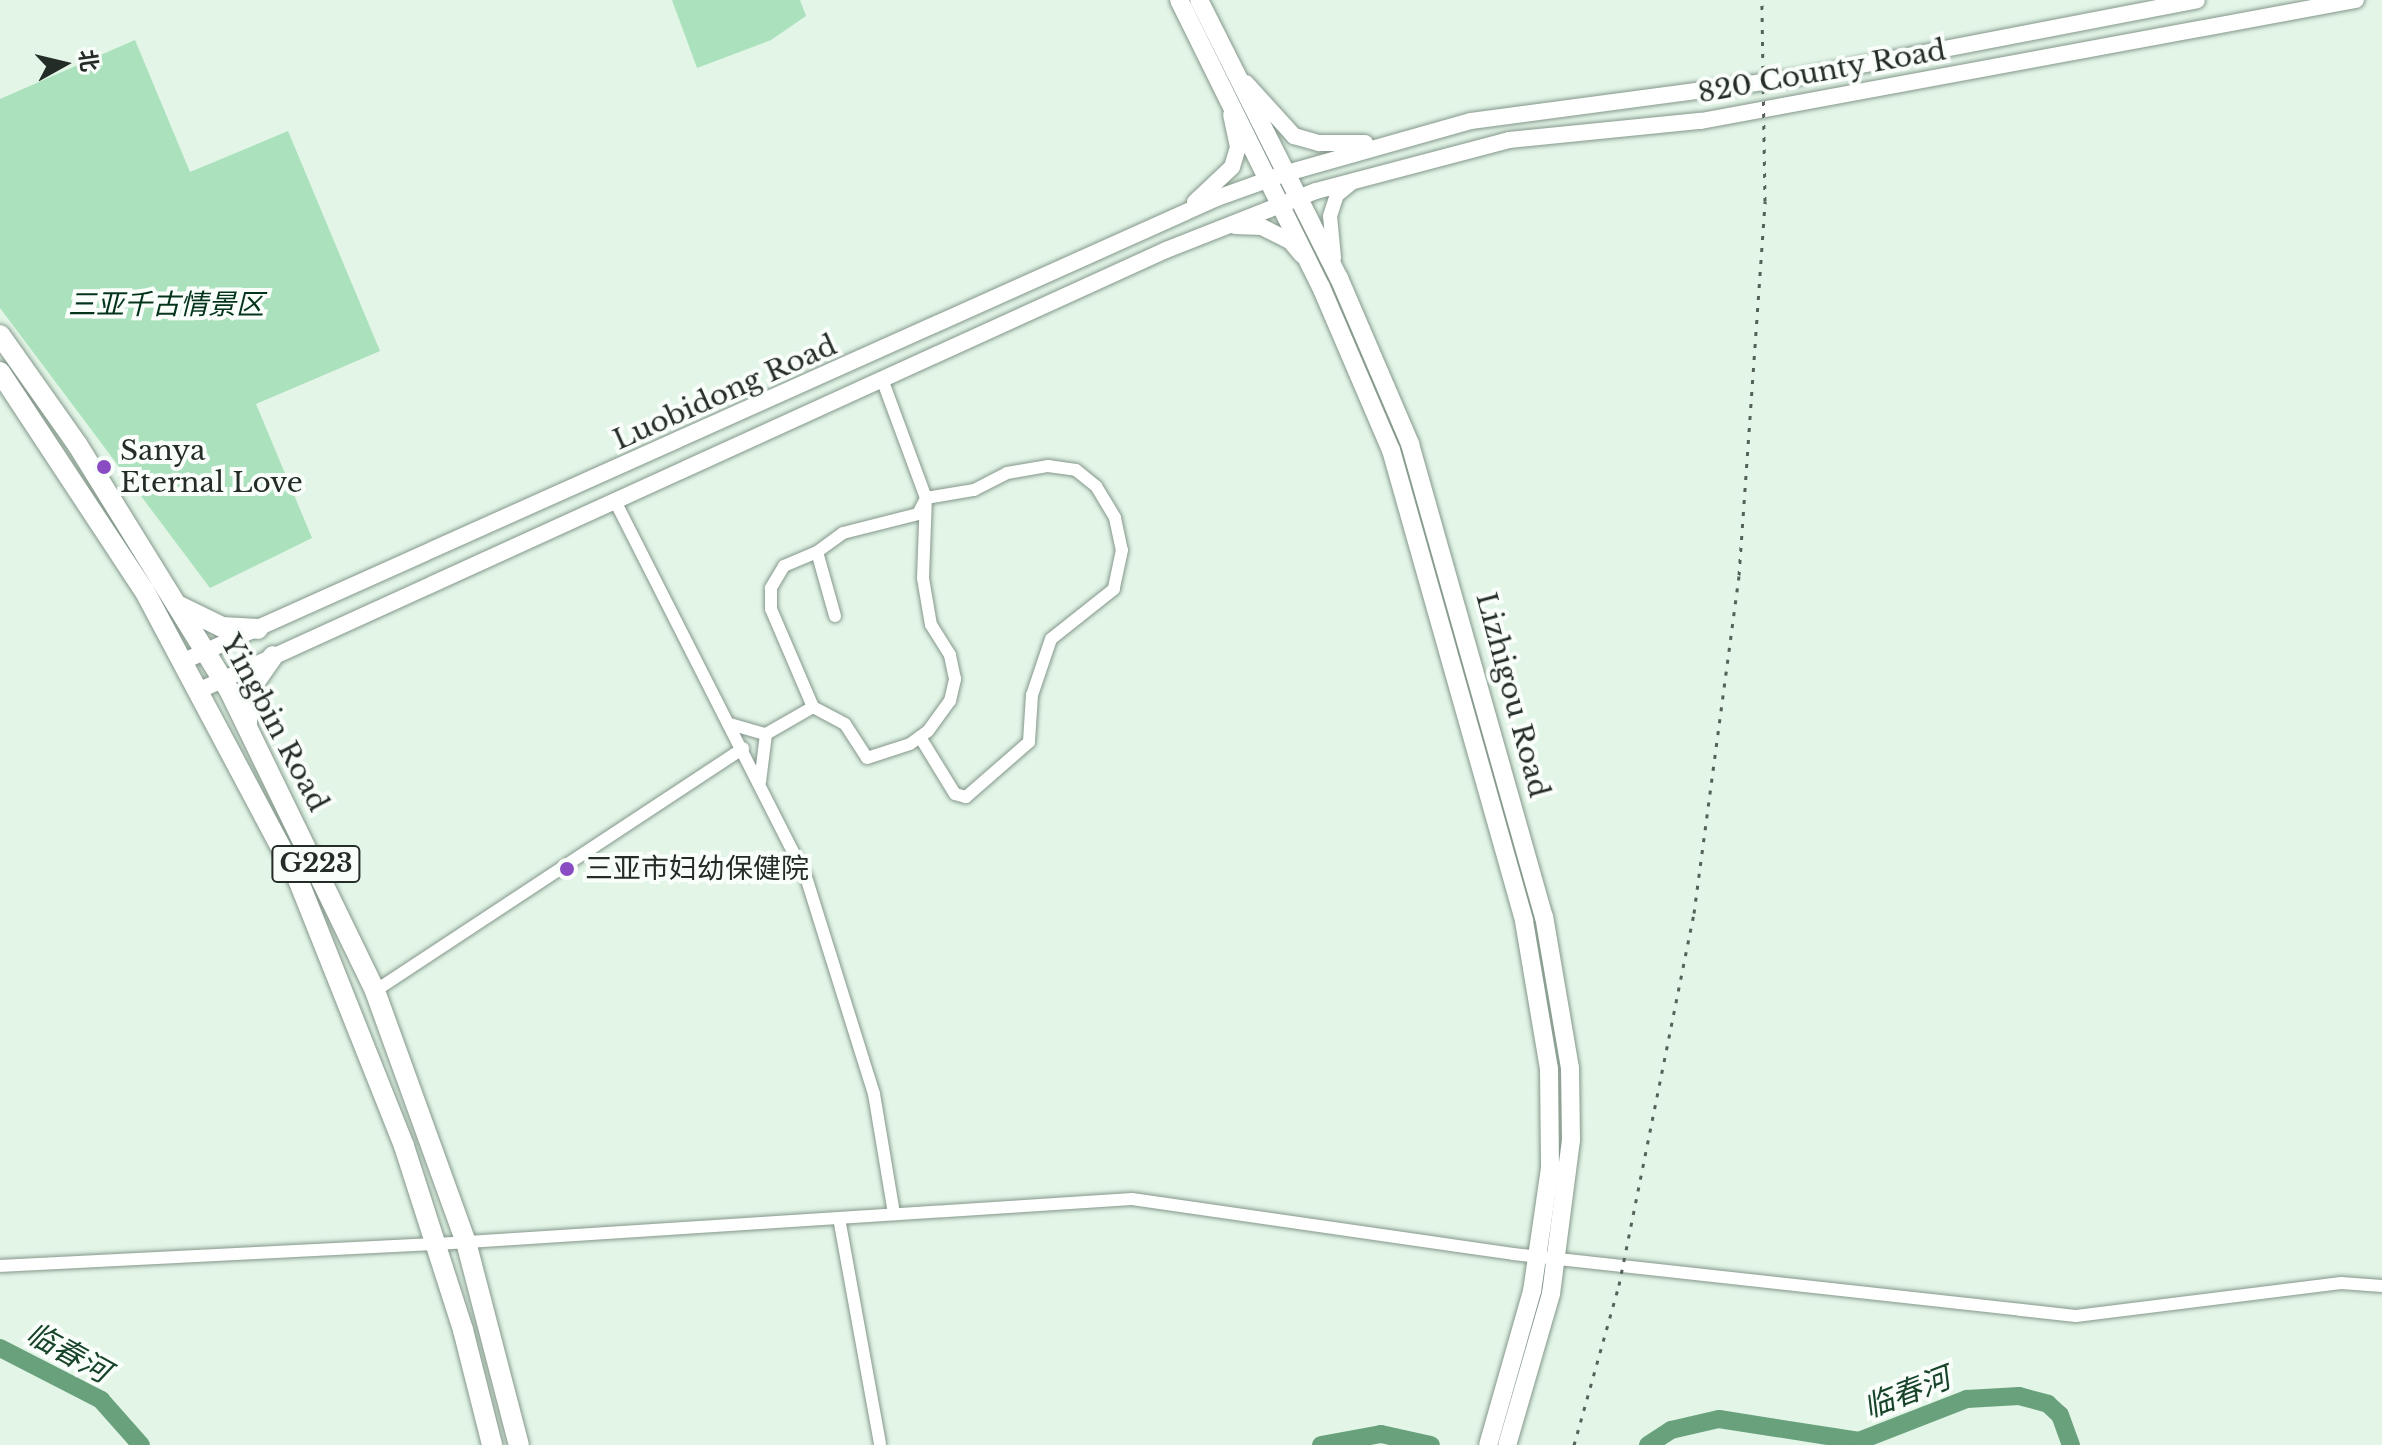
<!DOCTYPE html>
<meta charset="utf-8">
<style>
body{margin:0}
#map{position:relative;width:2382px;height:1445px;overflow:hidden;background:#e2f5e7;font-family:"Libre Baskerville","Noto Sans SC",serif}
div>[style]{position:absolute}
[style*='--x']{left:calc(var(--x)*1px);top:calc(var(--y)*1px);width:calc(var(--w)*1px);rotate:calc(var(--a)*1deg)}
.green>*{inset:0;background:#abe1bd}
.river>*{height:18px;margin:-9px;padding:0 9px;transform-origin:9px;border-radius:9px;background:#69a17d}
.roads{filter:drop-shadow(0 0 2px #84978a) drop-shadow(0 0 2px #84978a)}
.minor>*{height:12px;margin:-6px;padding:0 6px;transform-origin:6px;border-radius:6px;background:#fff}
.tertiary>*{height:14px;margin:-7px;padding:0 7px;transform-origin:7px;border-radius:7px;background:#fff}
.secondary>*{height:16px;margin:-8px;padding:0 8px;transform-origin:8px;border-radius:8px;background:#fff}
.primary>*{height:18px;margin:-9px;padding:0 9px;transform-origin:9px;border-radius:9px;background:#fff}
.trunk>*{height:20px;margin:-10px;padding:0 10px;transform-origin:10px;border-radius:10px;background:#fff}
.rail>*{height:3px;margin-top:-1.5px;transform-origin:0;background:repeating-linear-gradient(90deg,#556059 0 4px,transparent 0 12px)}
.dots>*{width:22px;height:22px;translate:-50% -50%;box-sizing:border-box;border:4px solid #fafefb;border-radius:50%}
span{translate:-50% -50%;white-space:nowrap;text-align:center;line-height:1.15;-webkit-text-stroke:8px #fafefb;paint-order:stroke}
.shield-label span{padding:2px 6px;background:#fafefb;border:2px solid;border-radius:6px;-webkit-text-stroke-width:0}
.shield-label{font-size:26px;color:#242c27;font-weight:700}
.street-label{font-size:28px;color:#242c27}
.park-label{font-size:28px;color:#03331a;font-style:italic}
.poi-label{font-size:28px;color:#242c27}
.left{translate:0 -50%;text-align:left}
.water-label{font-size:30px;color:#18442a;font-style:italic}
.north{position:absolute;left:24px;top:24px;width:80px;height:80px;-webkit-text-stroke:6px #fafefb;paint-order:stroke;rotate:82deg;font-size:22px;font-weight:700;line-height:32px;text-align:center;color:#242c27}
.north::after{content:'';display:block;margin:auto;width:28px;height:36px;background:#242c27;clip-path:polygon(50% 0,100% 100%,50% 72%,0 100%)}
</style>
<div id="map">
<div class="green">
<i style="clip-path:polygon(672px 0,800px 0,806px 16px,771px 40px,697px 68px)"></i>
<i style="clip-path:polygon(135px 40px,190px 172px,288px 131px,380px 351px,256px 404px,312px 538px,210px 588px,0 308px,0 99px)"></i>
</div>
<div class="river">
<i style="--x:0;--y:1348;--w:114;--a:27.2"></i>
<i style="--x:101;--y:1400;--w:60;--a:48.4"></i>
<i style="--x:1321;--y:1445;--w:61;--a:-10.4"></i>
<i style="--x:1381;--y:1434;--w:51;--a:12.4"></i>
<i style="--x:1648;--y:1445;--w:27;--a:-33"></i>
<i style="--x:1671;--y:1430;--w:49;--a:-12.9"></i>
<i style="--x:1719;--y:1419;--w:142;--a:8.9"></i>
<i style="--x:1859;--y:1441;--w:116;--a:-21.3"></i>
<i style="--x:1967;--y:1399;--w:52;--a:-3.3"></i>
<i style="--x:2019;--y:1396;--w:30;--a:15"></i>
<i style="--x:2048;--y:1404;--w:16;--a:43"></i>
<i style="--x:2060;--y:1415;--w:32;--a:70"></i>
</div>
<div class="roads">
<div class="minor">
<i style="--x:615;--y:501;--w:422;--a:63.1"></i>
<i style="--x:806;--y:877;--w:227;--a:72.6"></i>
<i style="--x:874;--y:1094;--w:122;--a:80.5"></i>
<i style="--x:817;--y:552;--w:36;--a:157"></i>
<i style="--x:784;--y:566;--w:26;--a:121"></i>
<i style="--x:771;--y:588;--w:21;--a:90"></i>
<i style="--x:771;--y:609;--w:107;--a:66.8"></i>
<i style="--x:813;--y:707;--w:36;--a:28"></i>
<i style="--x:845;--y:724;--w:40;--a:57.1"></i>
<i style="--x:867;--y:758;--w:45;--a:-18"></i>
<i style="--x:910;--y:744;--w:22;--a:-36"></i>
<i style="--x:928;--y:731;--w:37;--a:-54"></i>
<i style="--x:950;--y:701;--w:23;--a:-77"></i>
<i style="--x:955;--y:679;--w:25;--a:-102"></i>
<i style="--x:950;--y:655;--w:36;--a:-122"></i>
<i style="--x:931;--y:625;--w:48;--a:-99.7"></i>
<i style="--x:923;--y:578;--w:80;--a:-87.9"></i>
<i style="--x:926;--y:498;--w:49;--a:-9.5"></i>
<i style="--x:974;--y:490;--w:37;--a:-27"></i>
<i style="--x:1007;--y:473;--w:42;--a:-9.7"></i>
<i style="--x:1048;--y:466;--w:28;--a:8"></i>
<i style="--x:1076;--y:470;--w:26;--a:39"></i>
<i style="--x:1096;--y:486;--w:37;--a:59"></i>
<i style="--x:1115;--y:518;--w:33;--a:78"></i>
<i style="--x:1122;--y:550;--w:40;--a:102"></i>
<i style="--x:1114;--y:589;--w:80;--a:141.6"></i>
<i style="--x:1051;--y:639;--w:59;--a:108.7"></i>
<i style="--x:1032;--y:695;--w:47;--a:93.7"></i>
<i style="--x:1029;--y:742;--w:84;--a:138.9"></i>
<i style="--x:966;--y:797;--w:11;--a:-165"></i>
<i style="--x:955;--y:794;--w:67;--a:-121.6"></i>
<i style="--x:835;--y:616;--w:66;--a:-105.7"></i>
<i style="--x:817;--y:552;--w:32;--a:-36"></i>
<i style="--x:843;--y:533;--w:77;--a:-14.2"></i>
<i style="--x:918;--y:514;--w:18;--a:-63"></i>
<i style="--x:926;--y:498;--w:127;--a:-110.3"></i>
<i style="--x:730;--y:724;--w:37;--a:16"></i>
<i style="--x:766;--y:734;--w:48;--a:97.1"></i>
<i style="--x:766;--y:734;--w:54;--a:-29.9"></i>
<i style="--x:375;--y:991;--w:441;--a:-33.4"></i>
<i style="--x:839;--y:1218;--w:229;--a:79.7"></i>
<i style="--x:0;--y:1266;--w:438;--a:-2.9"></i>
<i style="--x:437;--y:1244;--w:696;--a:-3.7"></i>
<i style="--x:1132;--y:1199;--w:385;--a:8.2"></i>
<i style="--x:1513;--y:1254;--w:566;--a:6.28"></i>
<i style="--x:2076;--y:1316;--w:267;--a:-7.1"></i>
<i style="--x:2341;--y:1283;--w:41;--a:4.2"></i>
</div>
<div class="tertiary">
<i style="--x:1334;--y:258;--w:42;--a:-95.4"></i>
<i style="--x:1330;--y:216;--w:22;--a:-72"></i>
<i style="--x:1337;--y:195;--w:22;--a:-39"></i>
</div>
<div class="secondary">
<i style="--x:1246;--y:83;--w:72;--a:47.8"></i>
<i style="--x:1294;--y:136;--w:26;--a:16"></i>
<i style="--x:1319;--y:143;--w:46;--a:0"></i>
<i style="--x:1195;--y:202;--w:51;--a:-43.4"></i>
<i style="--x:1232;--y:167;--w:21;--a:-73"></i>
<i style="--x:1238;--y:147;--w:33;--a:-102"></i>
<i style="--x:1235;--y:226;--w:27;--a:2"></i>
<i style="--x:1262;--y:227;--w:33;--a:27"></i>
<i style="--x:1291;--y:242;--w:17;--a:50"></i>
<i style="--x:184;--y:661;--w:1132;--a:-24.14"></i>
<i style="--x:1217;--y:198;--w:74;--a:-19.7"></i>
<i style="--x:1287;--y:173;--w:191;--a:-15.8"></i>
<i style="--x:1471;--y:121;--w:331;--a:-7.6"></i>
<i style="--x:1799;--y:77;--w:405;--a:-10.9"></i>
<i style="--x:200;--y:690;--w:1061;--a:-24.49"></i>
<i style="--x:1166;--y:250;--w:161;--a:-21.5"></i>
<i style="--x:1316;--y:191;--w:200;--a:-14.8"></i>
<i style="--x:1509;--y:140;--w:193;--a:-5.7"></i>
<i style="--x:1701;--y:121;--w:666;--a:-10.47"></i>
</div>
<div class="primary">
<i style="--x:1179;--y:0;--w:320;--a:63.7"></i>
<i style="--x:1321;--y:287;--w:177;--a:66.8"></i>
<i style="--x:1391;--y:450;--w:489;--a:74.2"></i>
<i style="--x:1524;--y:921;--w:150;--a:80.4"></i>
<i style="--x:1549;--y:1069;--w:99;--a:89.4"></i>
<i style="--x:1550;--y:1168;--w:124;--a:98.3"></i>
<i style="--x:1532;--y:1291;--w:160;--a:105.9"></i>
<i style="--x:1199;--y:0;--w:311;--a:63.3"></i>
<i style="--x:1339;--y:278;--w:181;--a:66.8"></i>
<i style="--x:1410;--y:444;--w:491;--a:74.2"></i>
<i style="--x:1544;--y:916;--w:154;--a:80.3"></i>
<i style="--x:1570;--y:1068;--w:72;--a:89.2"></i>
<i style="--x:1571;--y:1140;--w:155;--a:97.4"></i>
<i style="--x:1551;--y:1294;--w:157;--a:106.2"></i>
</div>
<div class="trunk">
<i style="--x:0;--y:335;--w:133;--a:54.8"></i>
<i style="--x:77;--y:444;--w:291;--a:58.3"></i>
<i style="--x:230;--y:692;--w:332;--a:64.1"></i>
<i style="--x:375;--y:991;--w:267;--a:70.1"></i>
<i style="--x:466;--y:1242;--w:210;--a:75.4"></i>
<i style="--x:0;--y:372;--w:261;--a:56.6"></i>
<i style="--x:144;--y:590;--w:331;--a:62"></i>
<i style="--x:299;--y:882;--w:284;--a:68.3"></i>
<i style="--x:404;--y:1146;--w:193;--a:72.2"></i>
<i style="--x:463;--y:1330;--w:119;--a:75.8"></i>
<i style="--x:179;--y:606;--w:48;--a:26"></i>
<i style="--x:222;--y:627;--w:36;--a:3"></i>
<i style="--x:247;--y:723;--w:34;--a:-85"></i>
<i style="--x:250;--y:689;--w:40;--a:-55.1"></i>
</div>
</div>
<div class="rail">
<i style="--x:1574;--y:1445;--w:166;--a:-74.3"></i>
<i style="--x:1619;--y:1285;--w:379;--a:-78.6"></i>
<i style="--x:1694;--y:913;--w:341;--a:-82.4"></i>
<i style="--x:1739;--y:575;--w:375;--a:-86"></i>
<i style="--x:1765;--y:201;--w:201;--a:-90.9"></i>
</div>
<div class="dots">
<i style="left:104px;top:467px;background:#894cc2"></i>
<i style="left:567px;top:869px;background:#894cc2"></i>
</div>
<div class="shield-label">
<span style="left:316px;top:864px">G223</span>
</div>
<div class="street-label">
<span style="left:1822px;top:72px;rotate:-10deg">820 County Road</span>
<span style="left:725px;top:393px;rotate:-24deg">Luobidong Road</span>
<span style="left:1512px;top:695px;rotate:75deg">Lizhigou Road</span>
<span style="left:274px;top:723px;rotate:62deg">Yingbin Road</span>
</div>
<div class="park-label">
<span style="left:166px;top:305px">三亚千古情景区</span>
</div>
<div class="poi-label">
<span class="left" style="left:120px;top:467px">Sanya<br>Eternal Love</span>
<span class="left" style="left:585px;top:869px">三亚市妇幼保健院</span>
</div>
<div class="water-label">
<span style="left:68px;top:1353px;rotate:29deg">临春河</span>
<span style="left:1907px;top:1393px;rotate:-21deg">临春河</span>
</div>
<div class="north">北</div>
</div>
